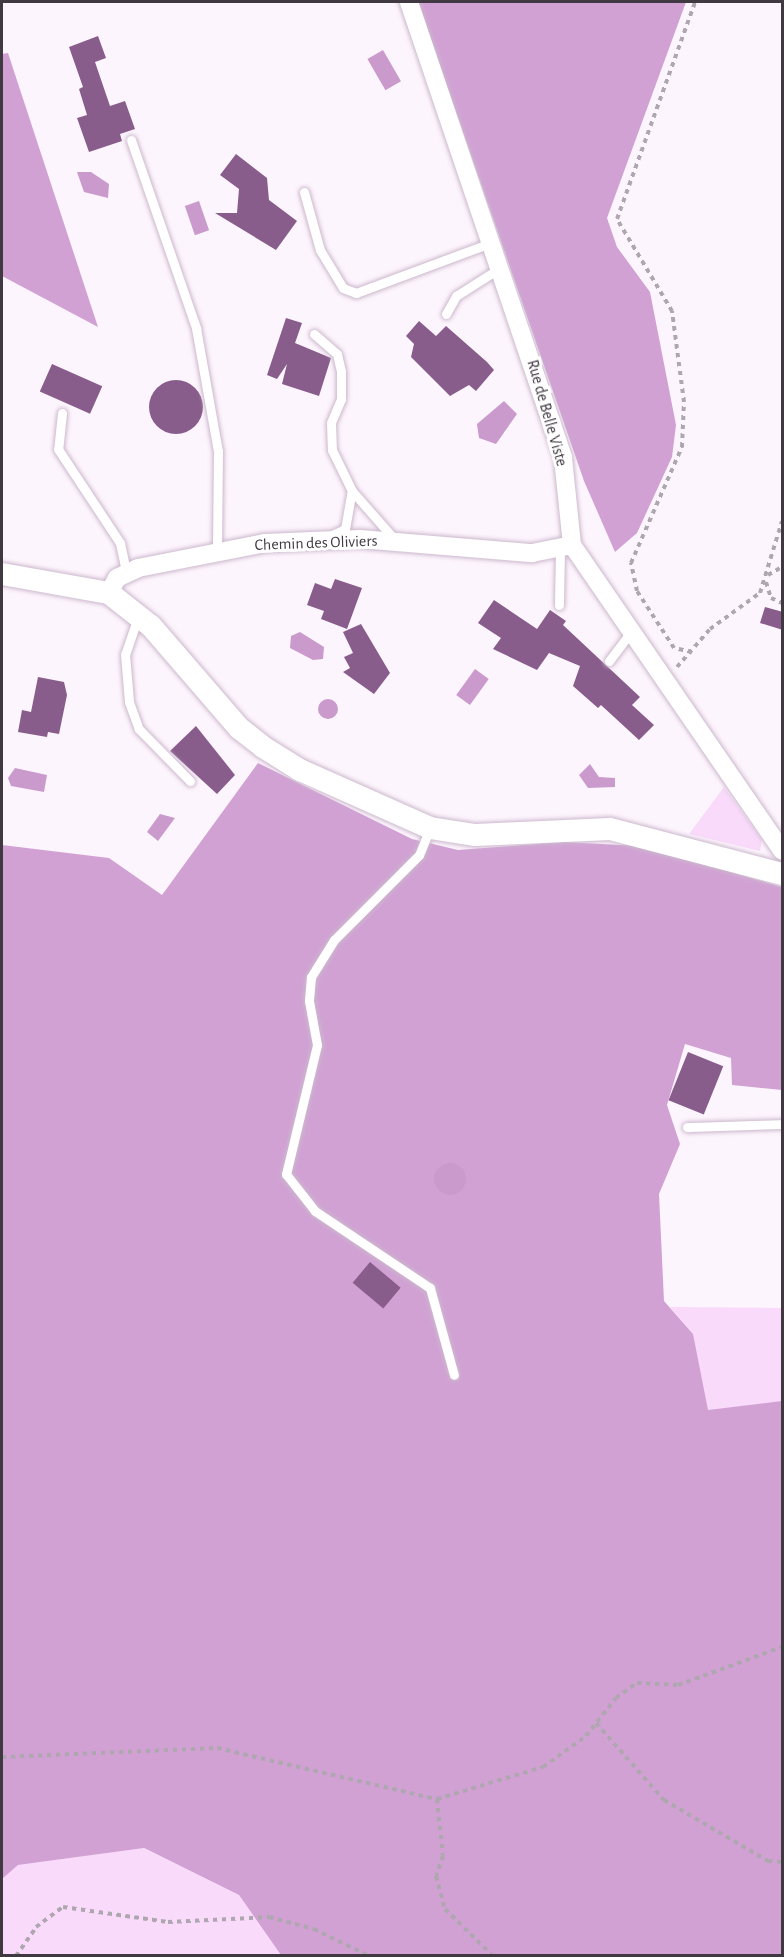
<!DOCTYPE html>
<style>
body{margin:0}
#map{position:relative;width:784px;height:1957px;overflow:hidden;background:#fdf5fd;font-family:"Alegreya Sans",sans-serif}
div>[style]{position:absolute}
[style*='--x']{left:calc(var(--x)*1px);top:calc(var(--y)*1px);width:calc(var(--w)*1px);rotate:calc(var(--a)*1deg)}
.green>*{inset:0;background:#f9dafb}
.forest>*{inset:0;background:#d1a1d4}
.water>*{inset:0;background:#ca9acd;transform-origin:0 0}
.round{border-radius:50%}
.building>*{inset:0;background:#885c8b;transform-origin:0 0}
.path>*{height:4px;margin-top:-2px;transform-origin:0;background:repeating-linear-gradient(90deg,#afa7b0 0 4.5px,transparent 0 9px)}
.roads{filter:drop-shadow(0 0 2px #ccb8cd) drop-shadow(0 0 2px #ccb8cd)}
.service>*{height:9px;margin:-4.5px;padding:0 4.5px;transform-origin:4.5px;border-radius:4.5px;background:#fff}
.minor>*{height:18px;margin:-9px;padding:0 9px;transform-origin:9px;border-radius:9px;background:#fff}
.tertiary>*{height:22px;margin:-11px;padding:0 11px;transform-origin:11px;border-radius:11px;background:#fff}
span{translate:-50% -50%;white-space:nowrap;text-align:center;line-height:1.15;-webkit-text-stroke:6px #fff;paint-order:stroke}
.street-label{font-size:16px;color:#413942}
.frame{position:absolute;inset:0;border:3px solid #413942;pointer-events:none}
</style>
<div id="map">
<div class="green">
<i style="clip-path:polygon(724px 787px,762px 840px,760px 851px,689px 834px)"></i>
<i style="clip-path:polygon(670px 1307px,782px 1308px,782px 1659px,655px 1499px,693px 1334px)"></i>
<i style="clip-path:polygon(143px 1848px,239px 1895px,281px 1955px,2px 1956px,2px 1879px,18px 1865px)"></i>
</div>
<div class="forest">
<i style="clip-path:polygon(418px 2px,686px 2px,607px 218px,617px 247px,650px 292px,676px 425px,672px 457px,637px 533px,615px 552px,584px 481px)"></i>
<i style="clip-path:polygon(8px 53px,98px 327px,2px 276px,2px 54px)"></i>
<i style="clip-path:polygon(258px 763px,412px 839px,458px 850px,563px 842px,640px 846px,782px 887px,782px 1090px,732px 1085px,731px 1058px,685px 1044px,667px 1105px,680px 1144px,659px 1194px,664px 1301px,693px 1334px,708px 1410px,782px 1401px,782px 1955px,281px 1955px,239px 1895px,144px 1848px,18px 1865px,2px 1879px,2px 845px,109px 858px,162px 895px)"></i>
</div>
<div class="water">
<i style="left:383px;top:50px;width:36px;height:18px;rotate:60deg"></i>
<i style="clip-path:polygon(77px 172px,91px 172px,109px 184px,108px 198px,84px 192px)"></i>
<i style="left:199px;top:201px;width:31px;height:15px;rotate:71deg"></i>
<i style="clip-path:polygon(504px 401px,517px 414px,496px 444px,479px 438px,477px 424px)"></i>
<i style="clip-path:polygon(300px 632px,324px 647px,323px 659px,313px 660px,290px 648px,291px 636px)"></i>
<i style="left:475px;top:669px;width:17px;height:32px;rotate:36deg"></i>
<i class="round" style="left:318px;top:699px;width:20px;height:20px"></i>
<i style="clip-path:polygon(590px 764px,599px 777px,615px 778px,615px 787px,588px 788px,579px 775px)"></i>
<i style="clip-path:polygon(15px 768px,47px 775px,44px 792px,11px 786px,8px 778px)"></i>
<i style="clip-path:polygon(160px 814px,175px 818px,158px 841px,147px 832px)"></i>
<i class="round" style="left:434px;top:1163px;width:32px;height:32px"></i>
</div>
<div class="building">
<i style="clip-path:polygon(98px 36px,106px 58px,95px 62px,110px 106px,125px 101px,135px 129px,120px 134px,122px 141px,89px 152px,77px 118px,87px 115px,79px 89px,83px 87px,69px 47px)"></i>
<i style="clip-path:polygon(236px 154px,267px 178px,269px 200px,297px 221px,276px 250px,215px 213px,237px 213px,239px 189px,220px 175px)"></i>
<i style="clip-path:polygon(286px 318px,302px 323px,295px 343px,331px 358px,319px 396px,282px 384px,287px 364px,277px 379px,267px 375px)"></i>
<i style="clip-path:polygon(419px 321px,436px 336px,446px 326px,487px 362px,494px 370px,476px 391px,469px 385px,450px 396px,411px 357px,414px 344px,406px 336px)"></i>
<i style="left:52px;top:364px;width:55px;height:30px;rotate:24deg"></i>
<i class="round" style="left:149px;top:380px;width:54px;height:54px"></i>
<i style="clip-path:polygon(335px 579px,362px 588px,347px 629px,321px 619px,324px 611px,307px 605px,315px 583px,331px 589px)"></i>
<i style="clip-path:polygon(494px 600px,537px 629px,550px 610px,566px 621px,563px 625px,640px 697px,632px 705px,654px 725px,639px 740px,601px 705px,598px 708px,573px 686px,580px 666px,549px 653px,537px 670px,493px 649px,501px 638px,478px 623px)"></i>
<i style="clip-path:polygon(765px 607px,783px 612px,783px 630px,760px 623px)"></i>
<i style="clip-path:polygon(361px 624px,390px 673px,374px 694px,343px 672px,350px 668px,344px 657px,353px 653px,343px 632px)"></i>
<i style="clip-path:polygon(38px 677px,64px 682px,67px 695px,59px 734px,48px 732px,47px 737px,18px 732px,22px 710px,31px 712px)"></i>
<i style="clip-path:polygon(196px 726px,235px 775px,217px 794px,170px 751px)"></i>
<i style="left:688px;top:1052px;width:38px;height:52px;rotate:22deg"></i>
<i style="left:370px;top:1262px;width:40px;height:27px;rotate:40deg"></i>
</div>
<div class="path">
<i style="--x:768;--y:575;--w:16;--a:-30"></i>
<i style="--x:766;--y:582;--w:17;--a:73"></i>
<i style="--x:771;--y:598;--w:12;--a:24"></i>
<i style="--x:692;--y:652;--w:18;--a:-167"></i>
<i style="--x:674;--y:648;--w:68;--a:-123"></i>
<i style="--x:637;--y:591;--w:29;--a:-102"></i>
<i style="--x:631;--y:563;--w:127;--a:-66.3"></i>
<i style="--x:682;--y:447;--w:45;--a:-87.5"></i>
<i style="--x:684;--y:402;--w:92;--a:-97.5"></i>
<i style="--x:672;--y:311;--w:107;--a:-120.9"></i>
<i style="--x:617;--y:219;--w:231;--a:-70.2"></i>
<i style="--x:677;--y:667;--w:50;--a:-49"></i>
<i style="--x:710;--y:629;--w:62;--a:-35.8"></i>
<i style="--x:760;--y:593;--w:75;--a:-73"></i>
<i style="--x:596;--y:1723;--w:103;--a:48.6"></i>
<i style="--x:664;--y:1800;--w:121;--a:30.4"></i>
<i style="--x:768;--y:1861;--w:14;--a:4"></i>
<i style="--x:2;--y:1757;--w:215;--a:-2.4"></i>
<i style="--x:217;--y:1748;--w:226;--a:13.1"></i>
<i style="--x:437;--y:1799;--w:111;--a:-16.8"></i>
<i style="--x:543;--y:1767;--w:53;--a:-35.8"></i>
<i style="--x:586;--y:1736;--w:48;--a:-51.7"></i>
<i style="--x:616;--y:1698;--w:26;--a:-36"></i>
<i style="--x:637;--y:1683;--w:41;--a:2.8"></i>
<i style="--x:678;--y:1685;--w:111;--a:-20.1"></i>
<i style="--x:437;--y:1799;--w:57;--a:84"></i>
<i style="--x:443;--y:1856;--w:21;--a:109"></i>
<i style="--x:436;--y:1876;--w:34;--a:75"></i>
<i style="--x:445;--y:1909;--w:67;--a:44.4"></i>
<i style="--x:16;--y:1956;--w:35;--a:-55"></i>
<i style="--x:36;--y:1927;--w:34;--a:-37"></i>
<i style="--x:63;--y:1907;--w:106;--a:8.1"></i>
<i style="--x:168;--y:1922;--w:101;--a:-2.8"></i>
<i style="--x:269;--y:1917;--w:47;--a:14.9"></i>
<i style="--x:314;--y:1929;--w:61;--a:26.1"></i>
</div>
<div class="roads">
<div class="service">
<i style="--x:131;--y:140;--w:199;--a:70.9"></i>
<i style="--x:196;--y:328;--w:125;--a:79.9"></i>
<i style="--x:218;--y:451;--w:98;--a:90.6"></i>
<i style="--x:304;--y:192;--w:60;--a:74.6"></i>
<i style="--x:320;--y:250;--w:44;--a:58.8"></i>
<i style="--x:343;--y:288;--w:14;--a:21"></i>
<i style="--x:356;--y:293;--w:146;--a:-20.4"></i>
<i style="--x:446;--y:314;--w:21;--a:-61"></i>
<i style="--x:456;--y:296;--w:52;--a:-32.5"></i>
<i style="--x:314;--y:334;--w:30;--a:41"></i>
<i style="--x:337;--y:354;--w:18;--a:77"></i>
<i style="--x:341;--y:372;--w:27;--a:90"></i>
<i style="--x:341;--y:399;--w:26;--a:113"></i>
<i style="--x:331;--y:423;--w:27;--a:88"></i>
<i style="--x:332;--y:450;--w:46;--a:64"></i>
<i style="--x:352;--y:491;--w:65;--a:48.7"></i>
<i style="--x:62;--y:413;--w:36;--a:96"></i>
<i style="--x:58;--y:449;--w:113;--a:56.6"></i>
<i style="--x:120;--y:543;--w:30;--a:78"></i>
<i style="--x:332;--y:535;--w:14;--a:-25"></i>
<i style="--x:345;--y:529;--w:39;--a:-80"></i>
<i style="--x:559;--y:605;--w:57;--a:-89"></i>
<i style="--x:138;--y:617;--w:39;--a:109"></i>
<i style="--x:125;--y:654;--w:48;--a:85.2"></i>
<i style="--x:129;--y:702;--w:29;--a:70"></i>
<i style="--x:139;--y:729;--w:73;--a:45.6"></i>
<i style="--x:609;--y:661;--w:38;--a:-53"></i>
<i style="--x:430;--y:828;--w:29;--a:112"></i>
<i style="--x:419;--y:855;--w:120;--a:135"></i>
<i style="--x:334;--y:940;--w:44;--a:121.9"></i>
<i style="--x:311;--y:977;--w:24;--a:95"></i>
<i style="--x:309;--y:1001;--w:45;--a:79.7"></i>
<i style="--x:317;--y:1045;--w:133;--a:103.5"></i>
<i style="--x:286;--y:1174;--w:47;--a:51.9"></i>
<i style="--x:315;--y:1211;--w:138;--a:33.8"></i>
<i style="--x:430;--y:1288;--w:90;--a:74.6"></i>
<i style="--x:687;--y:1127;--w:95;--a:-1.8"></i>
</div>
<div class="minor">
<i style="--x:409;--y:2;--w:481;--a:71.3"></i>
<i style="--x:563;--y:458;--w:87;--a:84.1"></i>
<i style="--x:572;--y:545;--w:371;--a:55.5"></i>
<i style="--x:109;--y:593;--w:17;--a:-62"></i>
<i style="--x:117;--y:578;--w:23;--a:-25"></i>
<i style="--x:138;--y:568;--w:129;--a:-11.1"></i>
<i style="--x:265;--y:543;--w:95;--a:-2.4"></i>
<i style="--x:360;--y:539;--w:173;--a:4.7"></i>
<i style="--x:532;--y:553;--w:41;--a:-11.3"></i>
</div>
<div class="tertiary">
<i style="--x:2;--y:574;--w:109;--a:10.1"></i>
<i style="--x:109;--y:593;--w:53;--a:38.2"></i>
<i style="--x:151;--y:626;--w:135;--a:49.2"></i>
<i style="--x:239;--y:728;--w:31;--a:38"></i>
<i style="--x:263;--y:747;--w:44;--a:31.9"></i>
<i style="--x:300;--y:770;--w:142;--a:24"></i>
<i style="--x:430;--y:828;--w:46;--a:8.8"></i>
<i style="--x:475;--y:835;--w:135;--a:-2.5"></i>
<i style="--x:610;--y:829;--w:178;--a:14.7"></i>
</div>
</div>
<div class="street-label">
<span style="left:547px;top:413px;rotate:74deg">Rue de Belle Viste</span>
<span style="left:316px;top:543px;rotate:-2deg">Chemin des Oliviers</span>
</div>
<div class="frame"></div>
</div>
